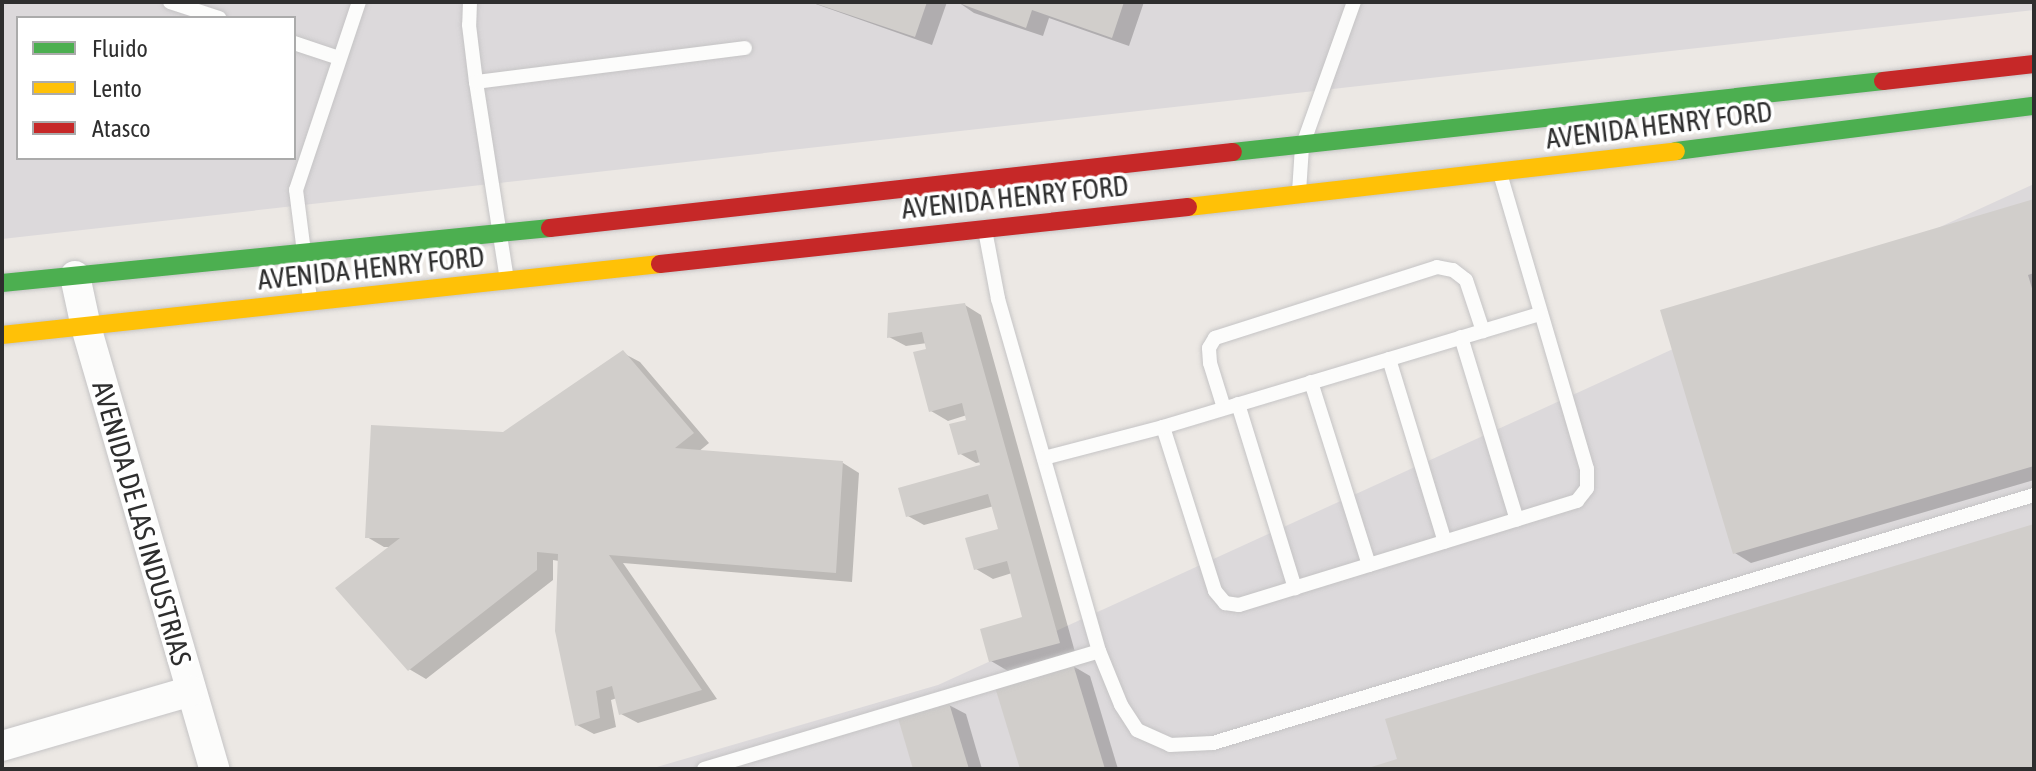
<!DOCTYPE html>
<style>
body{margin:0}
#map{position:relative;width:2036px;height:771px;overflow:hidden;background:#ece8e4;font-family:"Asap Condensed",sans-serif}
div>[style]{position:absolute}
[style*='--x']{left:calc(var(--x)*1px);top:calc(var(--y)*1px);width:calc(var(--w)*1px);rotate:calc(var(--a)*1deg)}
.industrial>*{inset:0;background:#dcd9db}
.shadow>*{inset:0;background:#0003}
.building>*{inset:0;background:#d1cecb}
.roads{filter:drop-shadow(0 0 2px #c5c4c5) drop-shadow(0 0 2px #c5c4c5)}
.lane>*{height:14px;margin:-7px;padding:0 7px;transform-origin:7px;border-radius:7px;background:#fcfcfb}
.street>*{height:30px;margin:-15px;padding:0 15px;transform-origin:15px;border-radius:15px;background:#fcfcfb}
.fast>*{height:18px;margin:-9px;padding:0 9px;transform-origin:9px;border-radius:9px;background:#4caf50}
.slow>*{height:18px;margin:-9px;padding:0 9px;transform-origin:9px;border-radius:9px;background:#ffc107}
.jam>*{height:18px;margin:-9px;padding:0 9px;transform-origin:9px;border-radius:9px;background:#c62828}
span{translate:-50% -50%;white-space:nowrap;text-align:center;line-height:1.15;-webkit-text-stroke:7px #fff;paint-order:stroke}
.street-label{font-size:28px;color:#2e2e2e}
.frame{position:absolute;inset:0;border:4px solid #2e2e2e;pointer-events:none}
.legend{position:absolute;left:16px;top:16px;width:280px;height:144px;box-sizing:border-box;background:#fff;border:2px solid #ababab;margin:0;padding:10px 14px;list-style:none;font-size:24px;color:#2e2e2e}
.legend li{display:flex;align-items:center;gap:16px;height:40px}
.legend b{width:40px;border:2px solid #ababab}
</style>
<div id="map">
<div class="industrial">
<i style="clip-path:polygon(evenodd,2px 2px,2034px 2px,2034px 10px,2px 239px,2px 2px,18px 18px,294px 18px,294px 158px,18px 158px,18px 18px)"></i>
<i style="clip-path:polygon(2034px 184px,2034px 769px,650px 769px,938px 685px)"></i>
</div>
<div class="shadow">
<i style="clip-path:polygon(810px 2px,947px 2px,932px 45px)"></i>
<i style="clip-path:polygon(958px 2px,1144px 2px,1129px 46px,1049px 18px,1043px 36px,974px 13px)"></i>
<i style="clip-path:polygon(2034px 201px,2034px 480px,1751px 563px,1735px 553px)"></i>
<i style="clip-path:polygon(965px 305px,981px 315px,1075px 652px,1008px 671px,991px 661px,1025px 619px,1012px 573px,993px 579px,976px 569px,1001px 531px,994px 506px,924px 525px,908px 516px,982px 466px,981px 462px,976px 463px,959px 453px,967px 415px,948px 421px,931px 411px,927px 343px,906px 346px,889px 337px)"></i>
<i style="clip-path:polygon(623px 353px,640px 362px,709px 443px,698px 452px,843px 463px,859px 473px,852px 582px,623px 563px,717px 699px,638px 723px,621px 714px,617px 698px,611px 700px,616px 727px,594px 734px,577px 725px,559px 561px,553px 560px,553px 580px,426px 679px,409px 669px,392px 547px,384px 547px,367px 537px,504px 434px)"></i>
<i style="clip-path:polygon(1073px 666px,1090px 676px,1118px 769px,1022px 769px)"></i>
<i style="clip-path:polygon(949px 705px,966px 714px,982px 769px,915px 769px)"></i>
</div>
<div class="building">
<i style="clip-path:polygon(811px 2px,927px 2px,915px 37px)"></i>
<i style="clip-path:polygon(956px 2px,1124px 2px,1112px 38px,1032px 10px,1026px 28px)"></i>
<i style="clip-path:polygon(2034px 199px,2034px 273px,2028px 275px,2034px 295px,2034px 466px,1733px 554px,1660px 310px)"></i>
<i style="clip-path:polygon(965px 303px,1060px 643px,989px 662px,980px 629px,1022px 617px,1007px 561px,974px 570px,965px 538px,998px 529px,988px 494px,906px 517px,898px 488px,980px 465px,976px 450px,958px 455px,949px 424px,966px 420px,962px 403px,929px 412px,913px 352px,926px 349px,922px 332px,887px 338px,888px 313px)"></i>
<i style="clip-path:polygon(623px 350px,694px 433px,675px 448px,843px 461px,836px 573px,609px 555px,702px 690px,619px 715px,612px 686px,596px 691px,600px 718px,575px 726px,555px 631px,558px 554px,537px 552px,537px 570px,408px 671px,335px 588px,400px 538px,365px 538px,371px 425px,503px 432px)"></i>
<i style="clip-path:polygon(2034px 524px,2034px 769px,1365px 769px,1397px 759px,1385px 719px)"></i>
<i style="clip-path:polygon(1073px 664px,1105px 769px,1020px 769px,995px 687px)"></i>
<i style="clip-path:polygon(949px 703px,969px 769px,913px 769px,898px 718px)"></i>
</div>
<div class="roads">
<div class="lane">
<i style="--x:170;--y:2;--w:52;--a:18.1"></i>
<i style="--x:470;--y:2;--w:23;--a:92"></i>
<i style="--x:469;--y:25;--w:57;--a:83"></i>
<i style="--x:476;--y:82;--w:199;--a:81.1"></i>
<i style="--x:294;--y:43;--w:47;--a:18.4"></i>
<i style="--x:476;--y:82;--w:271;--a:-7.2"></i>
<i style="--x:1299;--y:192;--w:45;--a:-86.2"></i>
<i style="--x:1302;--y:147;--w:154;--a:-70.3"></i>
<i style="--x:985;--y:230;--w:70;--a:79.3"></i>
<i style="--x:998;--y:299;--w:366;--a:74"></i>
<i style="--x:310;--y:299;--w:110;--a:-97.3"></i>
<i style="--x:296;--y:190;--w:198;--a:-71.5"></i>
<i style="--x:1461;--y:337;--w:191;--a:73"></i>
<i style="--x:1389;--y:359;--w:191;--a:73"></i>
<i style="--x:1311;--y:382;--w:192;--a:72.4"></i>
<i style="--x:1238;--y:404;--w:193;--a:72.8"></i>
<i style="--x:1224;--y:408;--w:47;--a:-107.3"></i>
<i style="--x:1210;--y:363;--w:15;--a:-94"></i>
<i style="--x:1209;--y:348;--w:12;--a:-59"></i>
<i style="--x:1215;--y:338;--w:233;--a:-17.7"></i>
<i style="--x:1437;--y:267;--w:16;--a:11"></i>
<i style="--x:1453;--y:270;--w:16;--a:38"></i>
<i style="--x:1466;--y:280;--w:54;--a:71.6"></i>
<i style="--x:1163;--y:427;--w:172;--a:72.4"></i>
<i style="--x:1215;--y:591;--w:16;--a:50"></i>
<i style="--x:1225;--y:603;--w:14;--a:8"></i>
<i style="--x:1239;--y:605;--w:354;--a:-17.1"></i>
<i style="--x:1577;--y:501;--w:16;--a:-52"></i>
<i style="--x:1587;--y:488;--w:19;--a:-90"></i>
<i style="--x:1587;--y:469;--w:304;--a:-106.4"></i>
<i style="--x:1044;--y:458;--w:123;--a:-14.6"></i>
<i style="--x:1163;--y:427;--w:394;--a:-16.7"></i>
<i style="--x:704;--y:769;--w:412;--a:-16.6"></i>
<i style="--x:1099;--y:651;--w:58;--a:67.8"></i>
<i style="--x:1121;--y:705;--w:30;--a:57"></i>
<i style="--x:1137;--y:730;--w:36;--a:24"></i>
<i style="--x:1170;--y:745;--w:43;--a:-2.7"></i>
<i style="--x:1213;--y:743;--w:858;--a:-16.81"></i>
</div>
<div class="street">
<i style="--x:75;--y:276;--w:52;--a:77.8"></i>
<i style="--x:86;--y:327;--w:460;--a:73.8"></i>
<i style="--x:2;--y:746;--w:197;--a:-16.2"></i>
</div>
<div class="fast">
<i style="--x:1676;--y:151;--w:361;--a:-7.2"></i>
<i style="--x:1233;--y:152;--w:654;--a:-6.23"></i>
<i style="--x:2;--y:283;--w:551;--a:-5.73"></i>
</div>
<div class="slow">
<i style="--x:1188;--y:207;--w:491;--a:-6.5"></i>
<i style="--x:2;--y:335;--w:662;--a:-6.16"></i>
</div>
<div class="jam">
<i style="--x:1883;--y:81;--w:152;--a:-6.4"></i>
<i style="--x:550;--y:228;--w:687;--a:-6.35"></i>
<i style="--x:660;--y:264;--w:531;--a:-6.16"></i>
</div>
</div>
<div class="street-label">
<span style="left:1659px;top:125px;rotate:-7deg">AVENIDA HENRY FORD</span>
<span style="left:1015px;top:197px;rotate:-6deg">AVENIDA HENRY FORD</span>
<span style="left:371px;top:268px;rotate:-6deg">AVENIDA HENRY FORD</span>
<span style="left:142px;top:523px;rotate:74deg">AVENIDA DE LAS INDUSTRIAS</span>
</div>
<div class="frame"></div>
<ul class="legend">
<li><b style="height:10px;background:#4caf50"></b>Fluido</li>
<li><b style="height:10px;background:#ffc107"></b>Lento</li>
<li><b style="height:10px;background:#c62828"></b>Atasco</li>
</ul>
</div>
